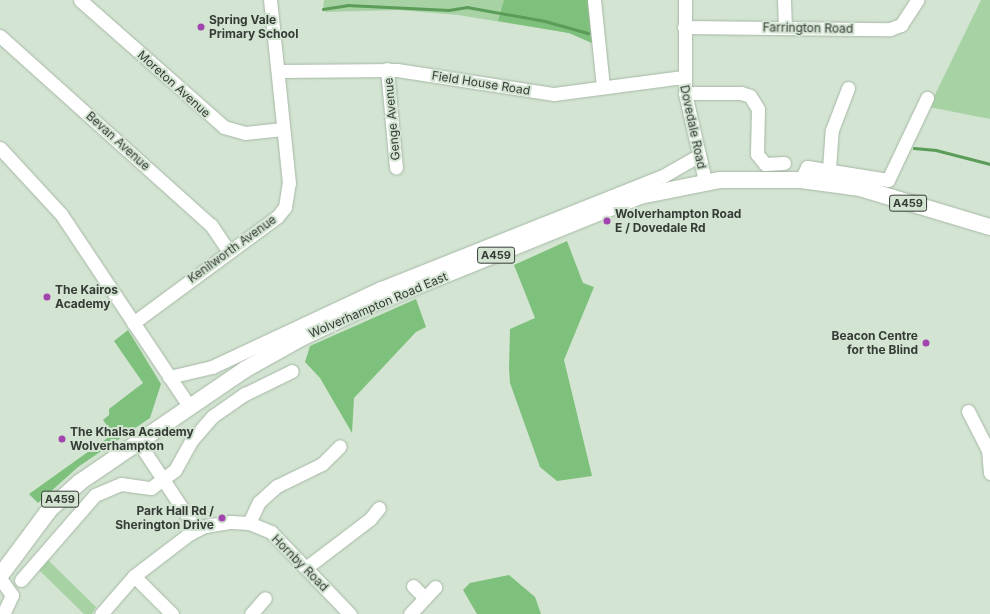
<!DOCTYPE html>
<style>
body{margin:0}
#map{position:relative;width:990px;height:614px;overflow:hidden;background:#d3e4d2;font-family:Inter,sans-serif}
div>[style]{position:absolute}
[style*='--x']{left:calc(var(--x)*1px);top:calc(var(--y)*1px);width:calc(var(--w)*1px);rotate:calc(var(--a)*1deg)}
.green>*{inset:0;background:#a7d3a4}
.forest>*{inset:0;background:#7ec17c}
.stream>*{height:2.5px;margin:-1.25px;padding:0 1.25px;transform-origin:1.25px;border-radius:1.25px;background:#5b9c59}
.roads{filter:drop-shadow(0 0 1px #a6b7a5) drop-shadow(0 0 1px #a6b7a5)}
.minor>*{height:13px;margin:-6.5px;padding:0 6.5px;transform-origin:6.5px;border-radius:6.5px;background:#fff}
.major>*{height:16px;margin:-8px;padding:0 8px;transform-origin:8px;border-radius:8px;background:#fff}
.dots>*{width:11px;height:11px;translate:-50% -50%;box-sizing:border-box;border:2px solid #d3e4d2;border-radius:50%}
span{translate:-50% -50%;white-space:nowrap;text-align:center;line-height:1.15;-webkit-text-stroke:4px #d3e4d2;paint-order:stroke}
.shield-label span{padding:1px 3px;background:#d3e4d2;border:1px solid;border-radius:3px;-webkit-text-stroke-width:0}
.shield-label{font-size:11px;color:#353c35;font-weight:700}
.poi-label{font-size:12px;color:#353c35;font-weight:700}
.left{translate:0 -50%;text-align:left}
.right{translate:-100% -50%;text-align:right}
.street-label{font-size:12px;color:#353c35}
</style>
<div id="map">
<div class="green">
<i style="clip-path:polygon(324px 0,588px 0,592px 43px,569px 33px,458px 15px,399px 10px,326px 12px,323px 8px)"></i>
<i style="clip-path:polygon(981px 0,990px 0,990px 119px,929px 107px)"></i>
<i style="clip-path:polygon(46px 558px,96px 607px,92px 614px,84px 614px,37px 568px)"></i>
</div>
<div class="forest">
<i style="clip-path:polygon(504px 0,588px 0,592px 43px,569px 33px,498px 21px)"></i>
<i style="clip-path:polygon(567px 241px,583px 283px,594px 287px,564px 360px,592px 476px,557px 481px,540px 467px,510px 383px,509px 368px,510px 329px,535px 318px,514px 265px)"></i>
<i style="clip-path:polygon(416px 299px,426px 327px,416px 332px,354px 398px,352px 433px,320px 378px,305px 362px,310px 346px)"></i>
<i style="clip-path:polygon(128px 330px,161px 384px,150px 418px,78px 467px,38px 503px,29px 494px,113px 434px,103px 420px,109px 415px,109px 409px,143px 383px,114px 341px)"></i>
<i style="clip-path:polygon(509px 575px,535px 597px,541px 614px,477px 614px,463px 590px,470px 583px)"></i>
</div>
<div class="stream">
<i style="--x:323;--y:9;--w:24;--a:-9"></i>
<i style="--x:347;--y:5;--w:102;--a:2.8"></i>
<i style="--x:449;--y:10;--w:18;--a:-9"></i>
<i style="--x:467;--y:7;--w:79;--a:10.2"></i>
<i style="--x:545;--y:21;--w:45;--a:15.6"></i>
<i style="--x:914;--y:148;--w:22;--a:5"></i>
<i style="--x:936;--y:150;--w:56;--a:14.5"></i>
</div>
<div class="roads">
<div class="minor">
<i style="--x:80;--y:0;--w:192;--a:41.4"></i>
<i style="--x:224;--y:127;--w:22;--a:16"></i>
<i style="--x:245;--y:133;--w:38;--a:-6"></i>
<i style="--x:594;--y:0;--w:87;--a:84.1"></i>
<i style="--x:685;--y:0;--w:93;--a:90"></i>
<i style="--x:685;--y:93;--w:90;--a:77.2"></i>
<i style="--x:784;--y:0;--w:27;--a:88"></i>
<i style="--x:684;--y:27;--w:206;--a:0.6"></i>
<i style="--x:890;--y:29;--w:12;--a:-20"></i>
<i style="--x:901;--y:25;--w:30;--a:-57"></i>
<i style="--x:0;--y:36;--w:283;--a:41.9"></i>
<i style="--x:211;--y:225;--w:32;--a:56"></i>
<i style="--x:387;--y:69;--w:99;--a:84.8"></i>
<i style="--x:278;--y:71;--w:119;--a:-0.5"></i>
<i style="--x:397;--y:70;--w:159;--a:8.7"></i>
<i style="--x:554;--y:94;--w:130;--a:-7.5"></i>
<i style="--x:685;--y:93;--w:56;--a:0"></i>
<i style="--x:741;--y:93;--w:9;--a:18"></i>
<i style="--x:750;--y:96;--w:15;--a:58"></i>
<i style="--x:758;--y:109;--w:45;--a:91.3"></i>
<i style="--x:757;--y:154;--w:13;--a:51"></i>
<i style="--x:765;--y:164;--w:19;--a:-3"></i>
<i style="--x:0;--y:148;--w:90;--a:47.3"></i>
<i style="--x:61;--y:214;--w:231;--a:56.3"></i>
<i style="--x:829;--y:169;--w:39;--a:-86"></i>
<i style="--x:832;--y:130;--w:45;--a:-69.1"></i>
<i style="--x:801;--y:180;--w:14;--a:-65"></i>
<i style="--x:807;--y:167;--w:82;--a:9.1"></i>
<i style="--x:888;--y:180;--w:91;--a:-64.6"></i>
<i style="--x:133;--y:323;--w:179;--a:-36.4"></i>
<i style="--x:277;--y:217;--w:13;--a:-51"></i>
<i style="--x:285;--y:207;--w:24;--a:-81"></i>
<i style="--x:289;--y:183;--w:184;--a:-95.9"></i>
<i style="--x:169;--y:377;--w:44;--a:-13.1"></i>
<i style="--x:212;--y:367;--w:187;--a:-25.1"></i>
<i style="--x:381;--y:288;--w:303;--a:-21.7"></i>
<i style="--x:663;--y:176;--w:40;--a:-29.7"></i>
<i style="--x:968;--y:411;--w:44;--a:62.9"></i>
<i style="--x:988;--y:450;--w:23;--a:85"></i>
<i style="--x:137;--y:440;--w:107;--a:56.5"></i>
<i style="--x:249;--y:523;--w:23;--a:-65"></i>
<i style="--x:259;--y:502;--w:24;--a:-42"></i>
<i style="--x:277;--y:486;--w:50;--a:-26.1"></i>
<i style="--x:322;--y:464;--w:25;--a:-45"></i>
<i style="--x:307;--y:567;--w:79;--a:-37.3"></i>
<i style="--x:370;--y:519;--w:14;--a:-51"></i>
<i style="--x:134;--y:576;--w:54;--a:45"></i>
<i style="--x:0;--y:578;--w:21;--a:55"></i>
<i style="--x:12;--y:595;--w:21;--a:115"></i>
<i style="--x:21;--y:580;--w:113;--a:-49"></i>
<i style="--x:95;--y:495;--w:28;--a:-23"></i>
<i style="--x:121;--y:484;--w:30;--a:8"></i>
<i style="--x:151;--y:488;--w:30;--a:-37"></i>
<i style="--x:175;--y:470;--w:33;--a:-61"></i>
<i style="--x:191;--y:441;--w:33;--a:-49"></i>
<i style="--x:213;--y:416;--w:39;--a:-35"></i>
<i style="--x:245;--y:394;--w:52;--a:-26.1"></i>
<i style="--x:413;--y:586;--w:17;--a:45"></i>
<i style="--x:101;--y:614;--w:50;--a:-49"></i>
<i style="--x:134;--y:576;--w:69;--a:-37.4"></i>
<i style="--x:189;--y:534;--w:18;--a:-27"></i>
<i style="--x:205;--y:526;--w:26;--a:-9"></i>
<i style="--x:231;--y:522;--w:18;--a:3"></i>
<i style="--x:249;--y:523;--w:24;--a:22"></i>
<i style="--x:271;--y:532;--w:114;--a:46.1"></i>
<i style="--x:251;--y:614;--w:21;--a:-49"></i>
<i style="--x:410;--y:614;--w:37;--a:-47"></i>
</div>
<div class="major">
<i style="--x:0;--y:576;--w:84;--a:-53.3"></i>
<i style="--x:50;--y:509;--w:40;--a:-42"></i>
<i style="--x:80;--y:482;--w:199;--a:-34.3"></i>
<i style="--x:244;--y:370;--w:68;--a:-29.2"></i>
<i style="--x:303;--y:337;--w:74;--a:-25.5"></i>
<i style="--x:370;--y:305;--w:291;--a:-22"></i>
<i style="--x:640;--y:196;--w:82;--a:-11.3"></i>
<i style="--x:720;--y:180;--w:81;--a:0"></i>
<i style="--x:801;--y:180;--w:60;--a:7.7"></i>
<i style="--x:860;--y:188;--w:136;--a:16.7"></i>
</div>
</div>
<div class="dots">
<i style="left:201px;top:27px;background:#a244ad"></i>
<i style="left:607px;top:221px;background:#a244ad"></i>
<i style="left:47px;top:297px;background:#a244ad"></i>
<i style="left:926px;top:343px;background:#a244ad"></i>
<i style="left:62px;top:439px;background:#a244ad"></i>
<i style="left:222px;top:518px;background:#a244ad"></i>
</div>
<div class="shield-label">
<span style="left:908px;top:203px">A459</span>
<span style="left:496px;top:255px">A459</span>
<span style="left:60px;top:499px">A459</span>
</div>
<div class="poi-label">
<span class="left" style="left:209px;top:27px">Spring Vale<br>Primary School</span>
<span class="left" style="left:615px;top:221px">Wolverhampton Road<br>E / Dovedale Rd</span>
<span class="left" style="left:55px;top:297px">The Kairos<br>Academy</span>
<span class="right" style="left:918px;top:343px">Beacon Centre<br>for the Blind</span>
<span class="left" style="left:70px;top:439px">The Khalsa Academy<br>Wolverhampton</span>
<span class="right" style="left:214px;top:518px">Park Hall Rd /<br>Sherington Drive</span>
</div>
<div class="street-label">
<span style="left:808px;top:28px;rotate:1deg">Farrington Road</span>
<span style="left:481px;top:83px;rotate:9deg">Field House Road</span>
<span style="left:174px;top:84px;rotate:42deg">Moreton Avenue</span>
<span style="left:392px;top:119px;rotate:-95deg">Genge Avenue</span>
<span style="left:693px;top:127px;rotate:78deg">Dovedale Road</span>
<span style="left:118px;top:141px;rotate:42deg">Bevan Avenue</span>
<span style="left:232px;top:249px;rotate:-36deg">Kenilworth Avenue</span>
<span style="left:378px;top:305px;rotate:-23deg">Wolverhampton Road East</span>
<span style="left:300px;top:563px;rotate:45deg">Hornby Road</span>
</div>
</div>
